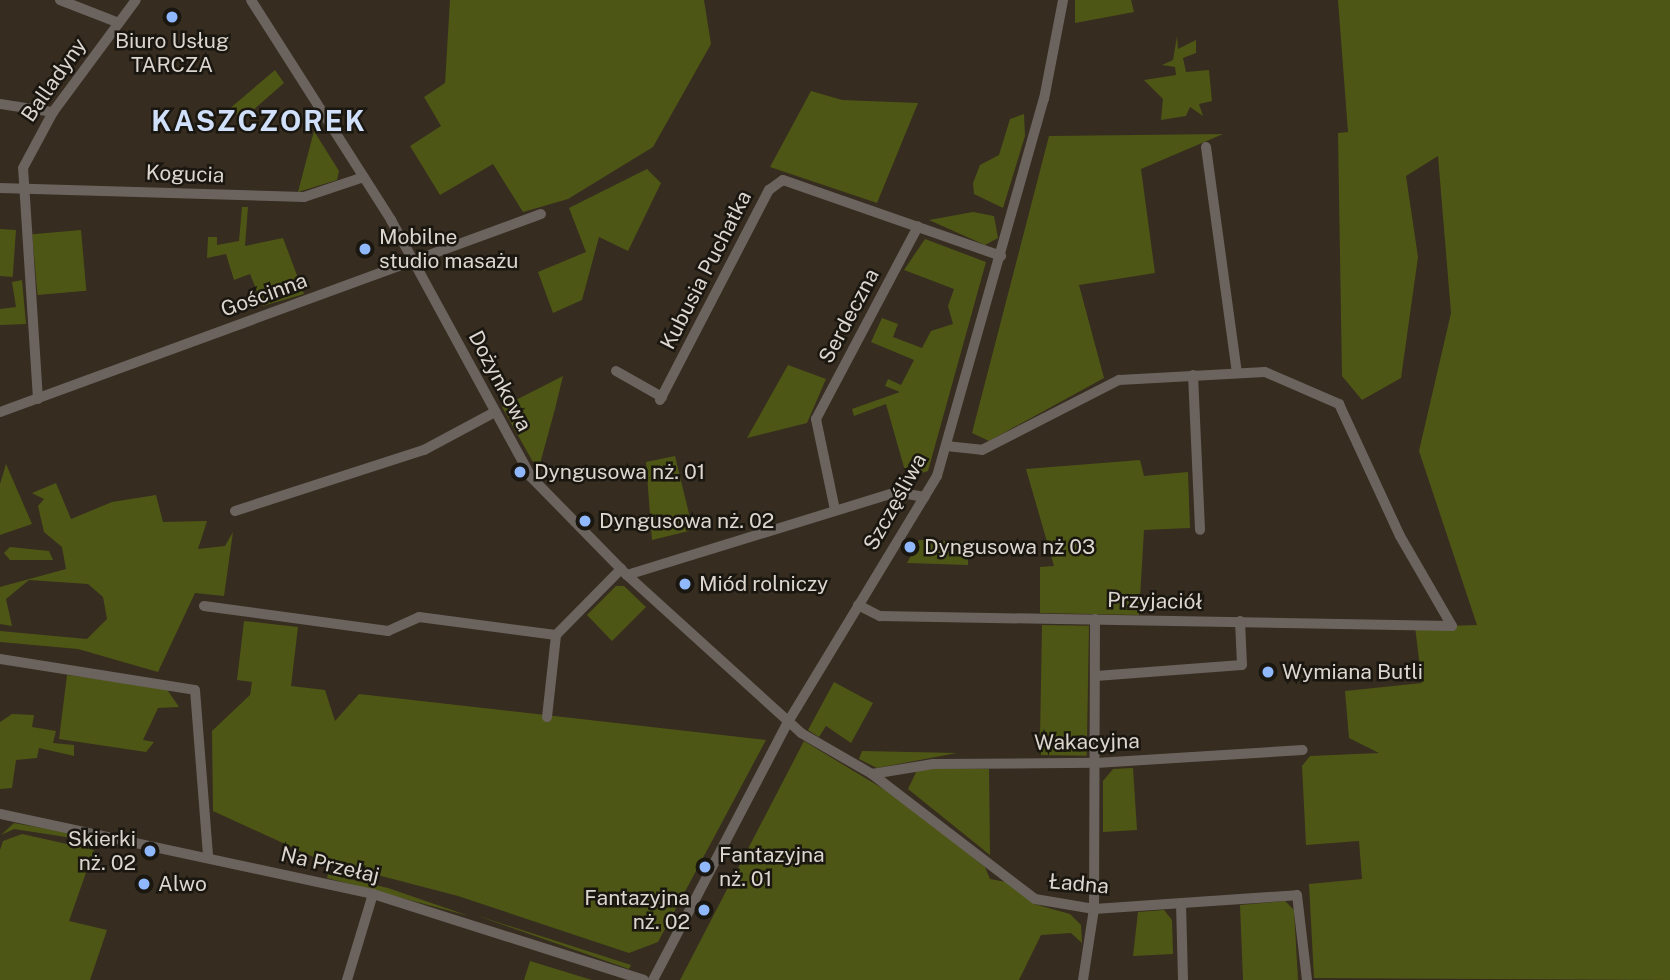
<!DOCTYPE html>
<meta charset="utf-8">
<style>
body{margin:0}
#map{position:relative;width:1670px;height:980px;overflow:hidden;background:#362c1f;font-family:"Public Sans",sans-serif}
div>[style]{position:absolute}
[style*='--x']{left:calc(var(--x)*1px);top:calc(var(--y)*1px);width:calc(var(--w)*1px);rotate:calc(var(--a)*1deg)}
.green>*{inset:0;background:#4e5615;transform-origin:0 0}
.minor>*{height:10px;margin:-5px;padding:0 5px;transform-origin:5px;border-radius:5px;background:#6a635e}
.dots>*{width:19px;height:19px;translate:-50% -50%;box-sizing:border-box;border:4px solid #1a1610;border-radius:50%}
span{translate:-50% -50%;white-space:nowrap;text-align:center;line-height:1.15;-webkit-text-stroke:5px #1a1610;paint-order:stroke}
.poi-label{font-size:21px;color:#dcd6ce}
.left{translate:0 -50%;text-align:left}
.right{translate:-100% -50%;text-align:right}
.street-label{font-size:21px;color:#dcd6ce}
.district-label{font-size:28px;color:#d0e0fa;font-weight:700;letter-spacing:2px}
</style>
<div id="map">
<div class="green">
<i style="clip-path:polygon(450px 0,704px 0,711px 44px,653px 147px,568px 199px,523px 212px,493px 164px,440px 195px,410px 146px,441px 126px,424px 97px,445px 83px)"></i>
<i style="clip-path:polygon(1075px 0,1131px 0,1134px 12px,1075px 23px)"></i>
<i style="clip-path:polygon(1338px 0,1670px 0,1670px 980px,1314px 978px,1309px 884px,1362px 879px,1359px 841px,1306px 845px,1302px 766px,1310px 756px,1379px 753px,1349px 738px,1345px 691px,1422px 683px,1415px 627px,1477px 625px,1419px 451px,1451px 313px,1438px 156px,1406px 176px,1418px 257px,1401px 378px,1362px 400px,1342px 376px,1338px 133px,1348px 132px)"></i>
<i style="clip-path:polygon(1177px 36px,1178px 49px,1196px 40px,1196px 53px,1183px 58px,1186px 72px,1209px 70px,1212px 101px,1199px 104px,1203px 116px,1190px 107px,1186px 116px,1161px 120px,1163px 99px,1144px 80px,1176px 75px,1175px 67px,1162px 65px,1173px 60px)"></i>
<i style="clip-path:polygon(275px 70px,284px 83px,244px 118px,228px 110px)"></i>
<i style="clip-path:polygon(811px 91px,842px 100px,918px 103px,877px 203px,770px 167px)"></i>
<i style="clip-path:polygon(1024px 114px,1025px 136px,1003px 208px,974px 194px,973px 183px,980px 165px,999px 155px,1010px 119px)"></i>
<i style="clip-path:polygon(314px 131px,339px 171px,337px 180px,298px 192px)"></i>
<i style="clip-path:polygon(1223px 134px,1141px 169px,1155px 273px,1079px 285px,1104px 378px,989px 441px,972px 433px,1049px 136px)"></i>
<i style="clip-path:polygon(647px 169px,661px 183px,628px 251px,599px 237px,582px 300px,553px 313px,538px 272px,586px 252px,569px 208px)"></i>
<i style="clip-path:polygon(242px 207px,248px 207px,245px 246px,283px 238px,304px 294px,263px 306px,250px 274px,234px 280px,226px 254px,207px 258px,208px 237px,217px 237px,217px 245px,239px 241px)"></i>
<i style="clip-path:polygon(973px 212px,994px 216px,998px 238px,985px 245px,929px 220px)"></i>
<i style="left:0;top:229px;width:16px;height:47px;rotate:4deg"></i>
<i style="left:81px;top:230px;width:61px;height:49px;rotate:85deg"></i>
<i style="clip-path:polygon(925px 239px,986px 262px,928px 471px,907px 478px,886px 404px,854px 416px,852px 409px,900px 392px,885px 386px,888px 379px,901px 385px,914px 360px,871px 342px,882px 318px,898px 324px,893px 337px,922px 348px,931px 331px,953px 324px,948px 306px,954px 289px,904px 270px)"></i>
<i style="clip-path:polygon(22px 280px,26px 324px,0 325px,0 309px,16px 307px,12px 282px)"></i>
<i style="clip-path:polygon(788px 365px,826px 379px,807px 423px,747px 438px)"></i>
<i style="clip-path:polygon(563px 376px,555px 409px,538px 471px,502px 407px)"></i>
<i style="clip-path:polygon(675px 456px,693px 530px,652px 540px,646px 462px)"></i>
<i style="clip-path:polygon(1140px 460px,1144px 476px,1188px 472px,1190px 528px,1144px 530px,1139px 615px,1040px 613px,1040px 567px,1054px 566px,1026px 469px)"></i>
<i style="clip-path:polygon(6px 464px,32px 524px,0 535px,0 484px)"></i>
<i style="clip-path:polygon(56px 483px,71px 519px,112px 502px,156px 495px,163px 522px,207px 521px,198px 549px,225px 546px,233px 532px,224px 596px,195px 593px,158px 672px,78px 649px,0 642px,0 631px,87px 639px,107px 619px,103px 597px,88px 584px,29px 580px,6px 599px,12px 626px,0 624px,0 587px,66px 569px,62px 547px,44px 532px,38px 506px,44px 499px,32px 493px)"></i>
<i style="clip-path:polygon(919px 540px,968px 542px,968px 565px,907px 563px)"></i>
<i style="clip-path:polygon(10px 547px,49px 551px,53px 560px,10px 560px,4px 553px)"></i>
<i style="clip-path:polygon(616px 586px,624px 586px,646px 607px,612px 641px,587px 615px)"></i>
<i style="clip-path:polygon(244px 621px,298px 627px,291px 686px,325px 690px,335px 721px,359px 694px,766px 740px,658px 942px,629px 953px,458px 896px,320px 860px,213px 811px,212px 731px,250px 695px,252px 682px,237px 680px)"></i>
<i style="left:1042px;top:625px;width:47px;height:130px;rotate:1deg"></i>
<i style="clip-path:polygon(67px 675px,166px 688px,179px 707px,158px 708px,143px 740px,154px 742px,146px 752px,59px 739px)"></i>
<i style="clip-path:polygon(834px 682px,873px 703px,851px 743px,826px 726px,819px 737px,808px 730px)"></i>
<i style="clip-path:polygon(12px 714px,34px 715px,32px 727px,56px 731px,53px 743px,74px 745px,74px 756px,39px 748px,37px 758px,16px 760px,12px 788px,0 789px,0 722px)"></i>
<i style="clip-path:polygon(804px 741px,900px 799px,985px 867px,990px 879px,1006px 882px,1034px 904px,1070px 914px,1081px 925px,1082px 943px,1071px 933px,1041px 935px,1019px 980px,680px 980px)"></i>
<i style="clip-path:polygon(862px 751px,957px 753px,877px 768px,859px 759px)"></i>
<i style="clip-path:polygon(918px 768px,989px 769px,990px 855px,908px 789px)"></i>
<i style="clip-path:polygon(1133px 768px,1137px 830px,1103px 832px,1103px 781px,1113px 769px)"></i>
<i style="clip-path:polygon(14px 823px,110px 840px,111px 844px,14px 829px,1px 835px)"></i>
<i style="clip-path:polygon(22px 834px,94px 850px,69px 921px,107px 930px,90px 980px,0 980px,0 850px,3px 841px)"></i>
<i style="clip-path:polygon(328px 874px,388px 888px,469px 916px,327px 878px)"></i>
<i style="clip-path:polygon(1285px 901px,1294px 910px,1298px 980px,1243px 980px,1240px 905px)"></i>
<i style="clip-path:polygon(1164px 910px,1172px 920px,1173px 954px,1133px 956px,1138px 912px)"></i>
<i style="clip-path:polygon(472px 914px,631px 965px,629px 969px)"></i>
<i style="clip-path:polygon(530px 961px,592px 980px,524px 980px)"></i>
</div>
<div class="minor">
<i style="--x:60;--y:0;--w:63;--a:21.3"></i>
<i style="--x:251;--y:0;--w:261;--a:57.5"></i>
<i style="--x:391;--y:220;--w:293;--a:61.4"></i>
<i style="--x:531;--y:477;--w:137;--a:45.6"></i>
<i style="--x:627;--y:575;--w:235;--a:42.2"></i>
<i style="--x:801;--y:733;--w:82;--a:30"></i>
<i style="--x:872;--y:774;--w:205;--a:37.5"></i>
<i style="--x:1035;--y:899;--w:60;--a:9.6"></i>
<i style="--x:1094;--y:909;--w:203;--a:-3.9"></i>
<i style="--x:1297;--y:895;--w:86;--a:83.3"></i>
<i style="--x:0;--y:104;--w:54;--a:8.6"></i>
<i style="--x:1206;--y:147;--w:227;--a:82.2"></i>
<i style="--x:0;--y:188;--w:304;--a:1.7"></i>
<i style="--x:304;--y:197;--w:63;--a:-18.4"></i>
<i style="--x:616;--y:371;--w:53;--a:29.5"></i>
<i style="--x:1193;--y:375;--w:155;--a:87.4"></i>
<i style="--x:38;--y:399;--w:231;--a:-93.7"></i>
<i style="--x:23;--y:168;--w:64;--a:-61.8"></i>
<i style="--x:53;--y:112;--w:139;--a:-53.5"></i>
<i style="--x:660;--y:400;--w:237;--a:-62.6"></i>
<i style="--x:769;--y:190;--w:17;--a:-36"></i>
<i style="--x:783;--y:180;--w:231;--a:19.2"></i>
<i style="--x:0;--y:412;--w:576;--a:-20.1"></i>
<i style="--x:946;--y:446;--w:36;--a:6"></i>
<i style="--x:982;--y:450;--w:154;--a:-27.1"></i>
<i style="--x:1119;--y:380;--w:146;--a:-3.1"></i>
<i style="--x:1265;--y:372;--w:81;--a:23.4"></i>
<i style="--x:1339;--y:404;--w:145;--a:65.2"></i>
<i style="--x:1400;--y:536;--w:104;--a:60"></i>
<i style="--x:835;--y:510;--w:93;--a:-101.8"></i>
<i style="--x:816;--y:419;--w:218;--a:-62.1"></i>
<i style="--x:235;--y:511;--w:199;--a:-17.9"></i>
<i style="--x:424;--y:450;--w:81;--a:-28.2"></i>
<i style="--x:627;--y:575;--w:282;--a:-17.1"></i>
<i style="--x:896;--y:492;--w:29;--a:10"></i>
<i style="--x:858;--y:605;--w:25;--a:27"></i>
<i style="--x:880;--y:616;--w:572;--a:1"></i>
<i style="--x:204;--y:606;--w:186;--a:7.7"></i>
<i style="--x:388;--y:631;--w:34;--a:-24"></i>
<i style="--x:419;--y:617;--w:138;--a:7.5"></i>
<i style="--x:0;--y:659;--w:197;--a:9"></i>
<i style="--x:195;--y:690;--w:167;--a:85.5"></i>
<i style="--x:1096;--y:676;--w:146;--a:-4.3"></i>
<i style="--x:1242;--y:665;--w:44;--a:-92.6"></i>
<i style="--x:547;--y:717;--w:82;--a:-83.7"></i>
<i style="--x:556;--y:635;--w:93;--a:-45.4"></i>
<i style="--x:872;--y:774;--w:62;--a:-9.3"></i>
<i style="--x:933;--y:764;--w:163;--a:-0.4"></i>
<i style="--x:1096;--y:763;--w:207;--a:-3.6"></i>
<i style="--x:0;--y:814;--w:381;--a:12.1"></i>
<i style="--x:373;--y:894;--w:284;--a:17.6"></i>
<i style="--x:1181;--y:903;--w:77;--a:88.5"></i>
<i style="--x:347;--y:980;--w:90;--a:-73.2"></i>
<i style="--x:653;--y:980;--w:291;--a:-62.4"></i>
<i style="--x:788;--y:722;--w:288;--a:-58.8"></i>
<i style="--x:937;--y:476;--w:392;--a:-74.2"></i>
<i style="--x:1044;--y:99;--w:101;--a:-79.1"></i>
<i style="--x:1083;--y:980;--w:72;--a:-81.2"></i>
<i style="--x:1094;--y:909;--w:290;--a:-89.8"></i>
</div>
<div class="dots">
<i style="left:172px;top:17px;background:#90b8fd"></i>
<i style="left:365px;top:249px;background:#90b8fd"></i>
<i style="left:520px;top:472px;background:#90b8fd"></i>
<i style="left:585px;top:521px;background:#90b8fd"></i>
<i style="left:910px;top:547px;background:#90b8fd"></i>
<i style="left:685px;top:584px;background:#90b8fd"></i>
<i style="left:1268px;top:672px;background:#90b8fd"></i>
<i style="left:150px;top:851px;background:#90b8fd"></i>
<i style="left:705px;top:867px;background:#90b8fd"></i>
<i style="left:144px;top:884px;background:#90b8fd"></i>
<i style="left:704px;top:910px;background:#90b8fd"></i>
</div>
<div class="poi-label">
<span style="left:172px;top:53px">Biuro Usług<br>TARCZA</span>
<span class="left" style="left:379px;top:249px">Mobilne<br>studio masażu</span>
<span class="left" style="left:534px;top:472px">Dyngusowa nż. 01</span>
<span class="left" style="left:599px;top:521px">Dyngusowa nż. 02</span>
<span class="left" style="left:924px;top:547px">Dyngusowa nż 03</span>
<span class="left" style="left:699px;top:584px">Miód rolniczy</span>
<span class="left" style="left:1282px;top:672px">Wymiana Butli</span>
<span class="right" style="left:136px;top:851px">Skierki<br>nż. 02</span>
<span class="left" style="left:719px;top:867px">Fantazyjna<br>nż. 01</span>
<span class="left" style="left:158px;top:884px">Alwo</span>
<span class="right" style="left:690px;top:910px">Fantazyjna<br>nż. 02</span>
</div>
<div class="street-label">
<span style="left:54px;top:80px;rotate:-55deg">Balladyny</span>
<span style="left:185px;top:174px;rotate:2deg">Kogucia</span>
<span style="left:706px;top:270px;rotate:-63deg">Kubusia Puchatka</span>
<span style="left:264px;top:295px;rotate:-20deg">Gościnna</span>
<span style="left:849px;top:316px;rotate:-62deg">Serdeczna</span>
<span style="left:500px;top:381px;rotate:62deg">Dożynkowa</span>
<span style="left:895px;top:502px;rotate:-61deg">Szczęśliwa</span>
<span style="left:1155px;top:601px;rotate:1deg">Przyjaciół</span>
<span style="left:1087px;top:742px;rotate:-1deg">Wakacyjna</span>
<span style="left:330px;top:865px;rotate:13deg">Na Przełaj</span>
<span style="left:1079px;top:884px;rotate:5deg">Ładna</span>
</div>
<div class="district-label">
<span style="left:259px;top:121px">KASZCZOREK</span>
</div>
</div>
